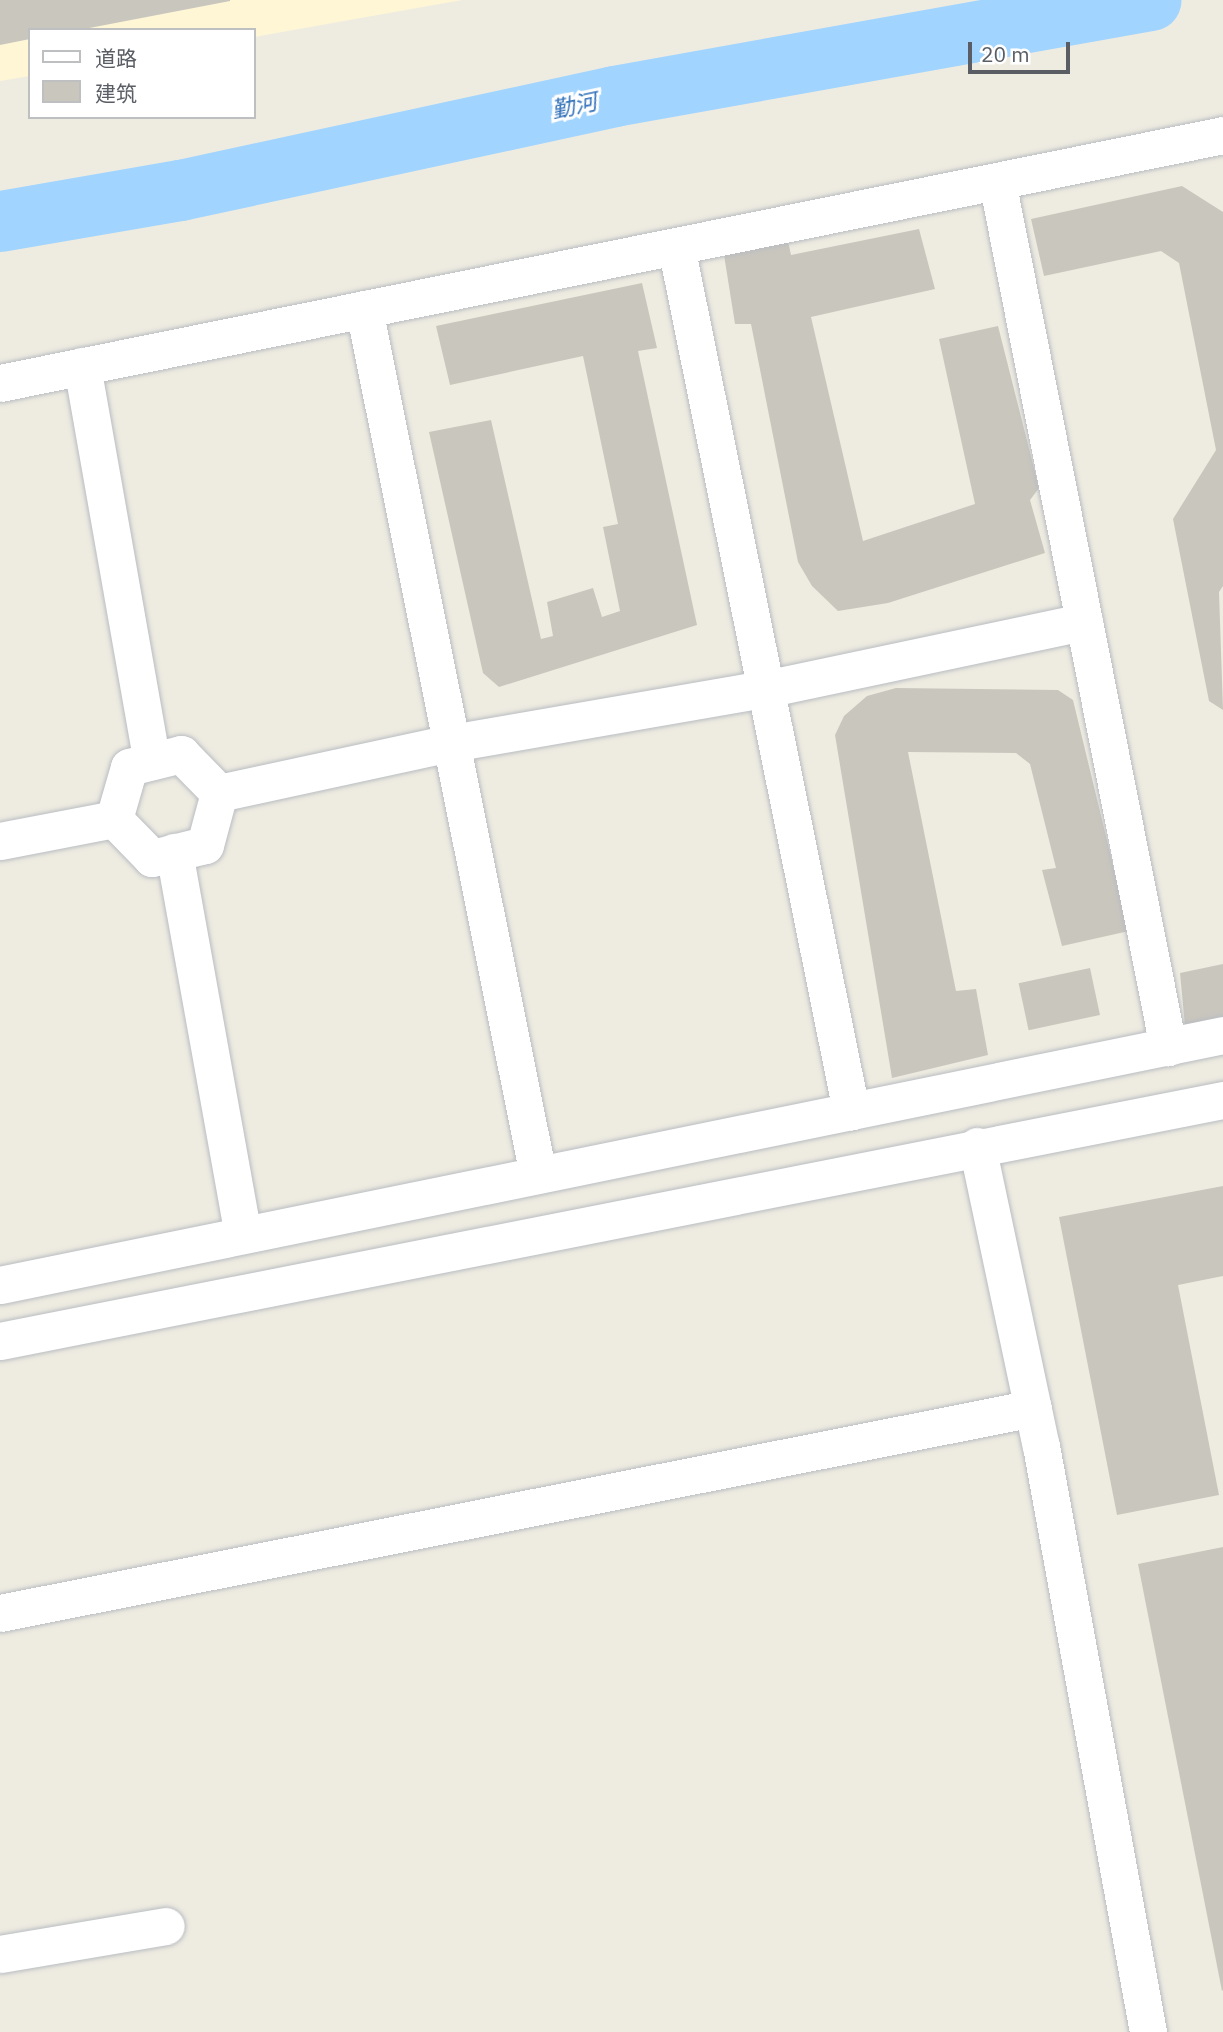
<!DOCTYPE html>
<meta charset="utf-8">
<style>
body{margin:0}
#map{position:relative;width:1223px;height:2032px;overflow:hidden;background:#eeece1;font-family:"IBM Plex Sans","Noto Sans SC",sans-serif}
div>[style]{position:absolute}
[style*='--x']{left:calc(var(--x)*1px);top:calc(var(--y)*1px);width:calc(var(--w)*1px);rotate:calc(var(--a)*1deg)}
.commercial>*{inset:0;background:#fff6d6}
.river>*{height:61px;margin:-30.5px;padding:0 30.5px;transform-origin:30.5px;border-radius:30.5px;background:#a1d4ff}
.building>*{inset:0;background:#c9c6be;transform-origin:0 0}
.roads{filter:drop-shadow(0 0 2px #b9bcc2) drop-shadow(0 0 2px #b9bcc2)}
.minor>*{height:37px;margin:-18.5px;padding:0 18.5px;transform-origin:18.5px;border-radius:18.5px;background:#fff}
span{translate:-50% -50%;white-space:nowrap;text-align:center;line-height:1.15;-webkit-text-stroke:6px #fff;paint-order:stroke}
.water-label{font-size:23px;color:#3473bb;font-style:italic}
.legend{position:absolute;left:28px;top:28px;width:228px;height:91px;box-sizing:border-box;background:#fff;border:2px solid #bdbfc1;margin:0;padding:9px 12px;list-style:none;font-size:21px;color:#5a5e64}
.legend li{display:flex;align-items:center;gap:14px;height:35px}
.legend b{width:35px;border:2px solid #bdbfc1}
.scale{position:absolute;left:968px;top:42px;width:102px;height:32px;box-sizing:border-box;border:4px solid #5a5e64;border-top:0;padding-left:9px;font-size:21px;line-height:24px;white-space:nowrap;color:#5a5e64;-webkit-text-stroke:5px #fff;paint-order:stroke}
</style>
<div id="map">
<div class="commercial">
<i style="clip-path:polygon(0 0,462px 0,254px 37px,254px 30px,30px 30px,30px 76px,0 81px)"></i>
</div>
<div class="river">
<i style="--x:0;--y:221;--w:183;--a:-9.8"></i>
<i style="--x:180;--y:190;--w:444;--a:-12.2"></i>
<i style="--x:614;--y:96;--w:545;--a:-10.15"></i>
</div>
<div class="building">
<i style="clip-path:polygon(0 0,230px 0,230px 1px,79px 30px,30px 30px,30px 39px,0 45px)"></i>
<i style="clip-path:polygon(1182px 186px,1223px 212px,1223px 586px,1219px 592px,1223px 710px,1209px 701px,1173px 519px,1216px 450px,1179px 263px,1161px 251px,1044px 276px,1031px 219px)"></i>
<i style="clip-path:polygon(919px 229px,935px 289px,811px 317px,863px 541px,975px 504px,939px 339px,998px 326px,1039px 488px,1030px 500px,1045px 553px,888px 603px,838px 611px,812px 586px,798px 562px,751px 324px,735px 324px,724px 255px,788px 241px,791px 255px)"></i>
<i style="clip-path:polygon(642px 283px,657px 348px,638px 351px,697px 625px,499px 687px,483px 673px,429px 432px,491px 420px,541px 639px,553px 636px,547px 602px,593px 588px,602px 617px,620px 611px,603px 527px,618px 524px,583px 356px,450px 385px,436px 326px)"></i>
<i style="clip-path:polygon(896px 688px,1058px 690px,1073px 700px,1129px 931px,1062px 946px,1042px 870px,1056px 868px,1030px 764px,1016px 753px,908px 752px,956px 991px,976px 989px,988px 1055px,892px 1078px,835px 735px,844px 716px,867px 696px)"></i>
<i style="clip-path:polygon(1223px 964px,1223px 1019px,1185px 1026px,1180px 973px)"></i>
<i style="left:1090px;top:968px;width:48px;height:73px;rotate:78deg"></i>
<i style="clip-path:polygon(1223px 1186px,1223px 1276px,1178px 1285px,1219px 1495px,1117px 1515px,1059px 1217px)"></i>
<i style="clip-path:polygon(1223px 1547px,1223px 1990px,1222px 1991px,1138px 1564px)"></i>
</div>
<div class="roads">
<div class="minor">
<i style="--x:997;--y:181;--w:883;--a:78.83"></i>
<i style="--x:676;--y:246;--w:883;--a:78.56"></i>
<i style="--x:364;--y:309;--w:883;--a:78.64"></i>
<i style="--x:82;--y:366;--w:401;--a:80"></i>
<i style="--x:0;--y:383;--w:1248;--a:-11.46"></i>
<i style="--x:181;--y:754;--w:54;--a:45.7"></i>
<i style="--x:219;--y:793;--w:54;--a:105.1"></i>
<i style="--x:205;--y:845;--w:55;--a:166.2"></i>
<i style="--x:152;--y:858;--w:54;--a:-134.3"></i>
<i style="--x:114;--y:819;--w:54;--a:-73.9"></i>
<i style="--x:129;--y:767;--w:54;--a:-14"></i>
<i style="--x:219;--y:793;--w:237;--a:-12.2"></i>
<i style="--x:451;--y:743;--w:319;--a:-9.8"></i>
<i style="--x:765;--y:689;--w:326;--a:-11.9"></i>
<i style="--x:0;--y:841;--w:116;--a:-10.9"></i>
<i style="--x:174;--y:852;--w:389;--a:79.8"></i>
<i style="--x:977;--y:1146;--w:307;--a:78"></i>
<i style="--x:1041;--y:1446;--w:596;--a:79.65"></i>
<i style="--x:0;--y:1285;--w:1248;--a:-11.55"></i>
<i style="--x:0;--y:1341;--w:1247;--a:-11.15"></i>
<i style="--x:0;--y:1613;--w:1053;--a:-11.22"></i>
<i style="--x:0;--y:1954;--w:168;--a:-9.6"></i>
</div>
</div>
<div class="water-label">
<span style="left:574px;top:105px;rotate:-12deg">勤河</span>
</div>
<ul class="legend">
<li><b style="height:9px;background:#fff"></b>道路</li>
<li><b style="height:19px;background:#c9c6be"></b>建筑</li>
</ul>
<div class="scale">20 m</div>
</div>
